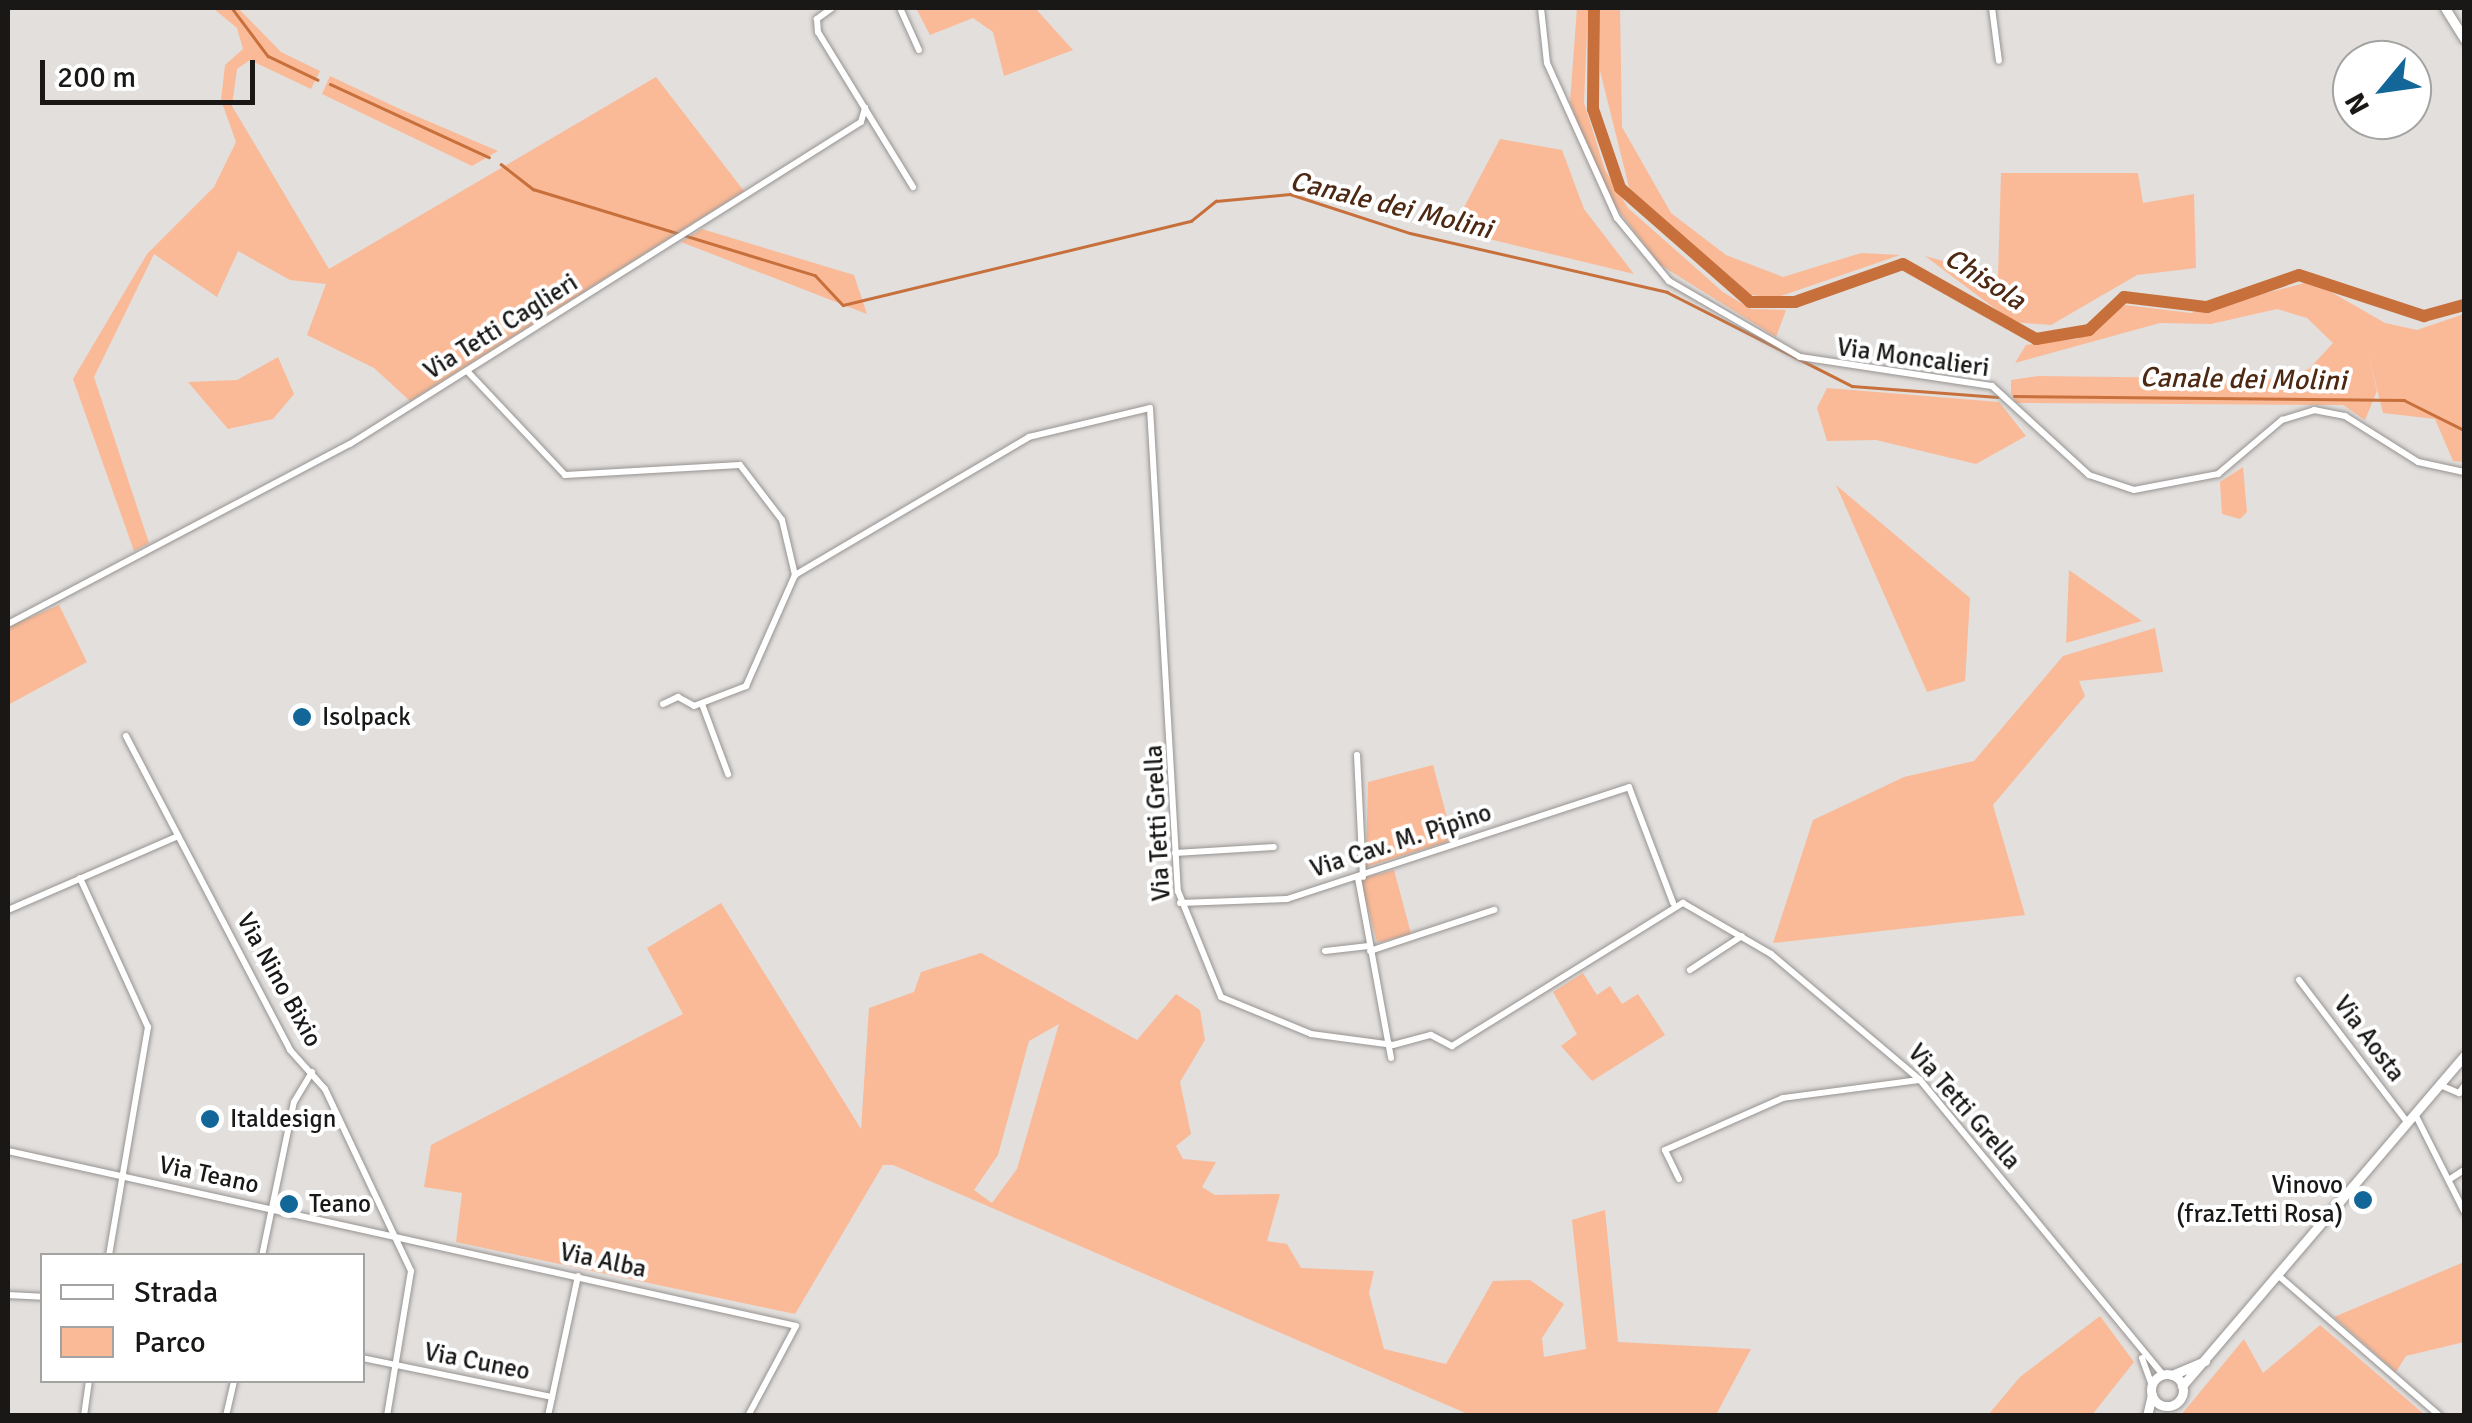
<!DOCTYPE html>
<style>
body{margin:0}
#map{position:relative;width:2472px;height:1423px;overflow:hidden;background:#e2dfdd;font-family:Signika,sans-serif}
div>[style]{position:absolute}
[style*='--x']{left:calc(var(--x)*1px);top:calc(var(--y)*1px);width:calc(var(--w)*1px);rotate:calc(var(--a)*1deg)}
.green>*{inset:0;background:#faba97;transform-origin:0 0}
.stream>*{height:2.5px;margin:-1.25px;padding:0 1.25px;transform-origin:1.25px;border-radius:1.25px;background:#c7703c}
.river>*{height:12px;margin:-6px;padding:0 6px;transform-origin:6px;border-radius:6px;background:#c7703c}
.roads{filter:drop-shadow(0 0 2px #969391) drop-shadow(0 0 2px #969391)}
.minor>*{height:6px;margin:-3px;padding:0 3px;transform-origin:3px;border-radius:3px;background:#fff}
.tertiary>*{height:9px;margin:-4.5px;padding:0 4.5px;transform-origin:4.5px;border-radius:4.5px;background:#fff}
.tertiary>.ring{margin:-4.5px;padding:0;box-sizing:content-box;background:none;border:9px solid #fff;border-radius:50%}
.dots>*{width:28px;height:28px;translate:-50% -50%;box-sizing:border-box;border:5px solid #fff;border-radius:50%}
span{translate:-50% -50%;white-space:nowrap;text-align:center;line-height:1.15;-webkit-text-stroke:8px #fff;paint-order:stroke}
.street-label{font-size:25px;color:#191817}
.poi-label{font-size:25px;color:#191817}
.left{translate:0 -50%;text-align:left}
.right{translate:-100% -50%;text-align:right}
.water-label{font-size:28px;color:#4d2913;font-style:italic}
.frame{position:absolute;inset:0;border:10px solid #191817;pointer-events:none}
.legend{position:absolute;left:40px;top:1253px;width:325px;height:130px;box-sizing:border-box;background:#fff;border:2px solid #a3a3a2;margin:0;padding:12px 18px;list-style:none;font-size:30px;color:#191817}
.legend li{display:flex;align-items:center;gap:20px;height:50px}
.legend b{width:50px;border:2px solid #a3a3a2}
.north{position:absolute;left:2332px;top:40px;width:100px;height:100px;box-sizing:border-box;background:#fff;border:2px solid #a3a3a2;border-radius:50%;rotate:241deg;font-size:28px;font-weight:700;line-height:40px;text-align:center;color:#191817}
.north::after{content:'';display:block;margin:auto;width:35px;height:45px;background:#126798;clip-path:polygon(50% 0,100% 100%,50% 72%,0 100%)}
.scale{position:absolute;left:40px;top:60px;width:215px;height:45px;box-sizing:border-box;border:5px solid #191817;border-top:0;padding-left:12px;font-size:30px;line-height:35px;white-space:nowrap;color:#191817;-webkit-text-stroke:8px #fff;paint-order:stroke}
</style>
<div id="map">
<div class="green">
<i style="clip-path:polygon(213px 8px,238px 8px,281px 52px,320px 71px,311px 89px,250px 60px,237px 69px,232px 106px,329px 269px,656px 77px,744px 191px,410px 401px,374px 368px,307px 335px,326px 284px,290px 280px,238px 251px,217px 297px,154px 254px,94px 377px,149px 543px,134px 551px,73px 379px,147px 254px,214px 187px,236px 142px,221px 100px,225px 65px,243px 49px,237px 28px)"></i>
<i style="clip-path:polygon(916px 8px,1035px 8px,1073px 50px,1004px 76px,993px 32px,973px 18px,930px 35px)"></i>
<i style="clip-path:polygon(1577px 8px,1588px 8px,1584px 103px,1605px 170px,1628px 208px,1723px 292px,1751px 309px,1786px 310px,1776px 337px,1659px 264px,1600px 186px,1570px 102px)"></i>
<i style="clip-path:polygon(1600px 8px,1620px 8px,1622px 127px,1671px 213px,1726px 255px,1783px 277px,1861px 253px,1900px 255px,1775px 298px,1744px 294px,1631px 195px,1600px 71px)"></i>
<i style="clip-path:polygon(330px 76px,402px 110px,498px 151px,472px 166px,322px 94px)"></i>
<i style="clip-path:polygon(1500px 139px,1562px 150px,1584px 209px,1634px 274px,1452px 230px)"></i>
<i style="clip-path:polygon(2001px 173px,2138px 173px,2143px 203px,2194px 194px,2196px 268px,2137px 275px,2051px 325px,2013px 322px,1925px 256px,1998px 276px)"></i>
<i style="clip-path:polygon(702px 229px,854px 275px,867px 314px,681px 242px)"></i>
<i style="clip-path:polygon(2312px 281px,2385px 323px,2417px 330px,2464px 314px,2464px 462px,2453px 461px,2435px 419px,2383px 413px,2367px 349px,2377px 391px,2365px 420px,2343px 405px,2016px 403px,2011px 393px,2011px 380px,2038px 376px,2276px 379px,2309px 369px,2333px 343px,2307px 318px,2277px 309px,2211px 324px,2160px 323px,2015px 363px,2026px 345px,2077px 339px,2125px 305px,2191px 313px)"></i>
<i style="clip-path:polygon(278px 357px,294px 394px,273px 419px,228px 429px,188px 382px,237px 380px)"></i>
<i style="clip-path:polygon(1827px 388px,1999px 402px,2026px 436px,1976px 464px,1876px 440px,1827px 441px,1817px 408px)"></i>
<i style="clip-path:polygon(2243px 467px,2247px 512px,2240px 519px,2222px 514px,2220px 482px)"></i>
<i style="clip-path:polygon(1836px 485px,1970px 598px,1965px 681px,1927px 692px)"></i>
<i style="clip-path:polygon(2069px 570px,2142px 621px,2066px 643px)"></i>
<i style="clip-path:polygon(59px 605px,87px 662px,8px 705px,8px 627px)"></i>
<i style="clip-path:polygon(2155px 628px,2163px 672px,2079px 681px,2085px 696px,1993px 805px,2025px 915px,1773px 943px,1813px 820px,1904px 777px,1974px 761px,2063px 656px)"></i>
<i style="clip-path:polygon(1433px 765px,1453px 840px,1366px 867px,1368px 782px)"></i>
<i style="left:1394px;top:870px;width:66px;height:35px;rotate:75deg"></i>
<i style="clip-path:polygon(evenodd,721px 903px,861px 1129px,869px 1008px,914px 992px,921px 972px,981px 953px,1137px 1040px,1176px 994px,1200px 1010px,1205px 1040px,1180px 1082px,1191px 1134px,1176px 1146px,1183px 1159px,1216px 1162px,1202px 1187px,1215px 1195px,1280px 1194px,1267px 1241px,1287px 1244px,1301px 1268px,1374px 1271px,1369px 1293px,1384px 1349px,1446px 1364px,1493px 1281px,1530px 1280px,1564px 1304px,1542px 1338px,1544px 1357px,1586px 1349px,1572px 1220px,1605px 1210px,1618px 1342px,1751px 1349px,1716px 1415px,1470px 1415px,893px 1165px,883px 1165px,795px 1314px,456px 1242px,462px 1193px,424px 1187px,431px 1145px,683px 1014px,647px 948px,721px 903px,1059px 1024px,1017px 1169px,992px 1203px,974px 1190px,998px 1155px,1029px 1041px,1059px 1024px)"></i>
<i style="clip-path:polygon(1583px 973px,1597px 995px,1610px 986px,1622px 1004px,1638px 994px,1665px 1035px,1592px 1081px,1561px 1046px,1577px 1034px,1553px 992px)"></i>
<i style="clip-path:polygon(2464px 1262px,2464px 1342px,2406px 1356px,2396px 1372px,2334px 1317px)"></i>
<i style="clip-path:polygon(2100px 1316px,2134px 1362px,2092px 1415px,1988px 1415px,2020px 1377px)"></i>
<i style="clip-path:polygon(2320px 1325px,2425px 1415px,2181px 1415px,2244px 1339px,2263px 1373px)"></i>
</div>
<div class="stream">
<i style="--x:232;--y:8;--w:60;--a:53.1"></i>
<i style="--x:268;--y:56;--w:55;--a:25.6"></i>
<i style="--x:330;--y:84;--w:175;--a:24.7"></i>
<i style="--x:501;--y:164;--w:41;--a:38"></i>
<i style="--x:533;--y:189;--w:295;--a:17"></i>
<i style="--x:815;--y:275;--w:41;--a:47"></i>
<i style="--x:843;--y:305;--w:358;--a:-13.6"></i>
<i style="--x:1191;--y:221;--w:32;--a:-39"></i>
<i style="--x:1216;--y:201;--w:74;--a:-5.4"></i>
<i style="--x:1290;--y:194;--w:126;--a:18"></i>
<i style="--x:1410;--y:233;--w:264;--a:12.9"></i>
<i style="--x:1667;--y:292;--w:208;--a:26.9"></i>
<i style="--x:1852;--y:386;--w:146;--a:4.3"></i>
<i style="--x:2014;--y:396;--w:390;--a:0.6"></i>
<i style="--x:2404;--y:400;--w:67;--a:26.6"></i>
</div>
<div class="river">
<i style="--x:1594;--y:8;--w:101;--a:90.6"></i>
<i style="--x:1593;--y:109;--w:83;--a:71.1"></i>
<i style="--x:1620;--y:188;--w:173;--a:41.2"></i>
<i style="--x:1750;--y:302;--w:45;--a:0"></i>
<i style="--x:1795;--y:302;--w:114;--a:-19.4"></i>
<i style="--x:1903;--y:264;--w:153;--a:29.4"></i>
<i style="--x:2036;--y:339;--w:54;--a:-9.6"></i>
<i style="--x:2089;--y:330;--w:48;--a:-43.3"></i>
<i style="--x:2124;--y:297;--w:84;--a:6.9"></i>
<i style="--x:2207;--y:307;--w:97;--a:-19.2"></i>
<i style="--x:2299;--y:275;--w:132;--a:18.2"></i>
<i style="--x:2424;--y:316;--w:41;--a:-15.4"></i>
</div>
<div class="roads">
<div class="minor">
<i style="--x:832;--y:8;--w:19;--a:144"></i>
<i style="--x:817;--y:19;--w:13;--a:86"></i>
<i style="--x:818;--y:32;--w:182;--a:58.5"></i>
<i style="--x:900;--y:8;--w:46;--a:65.7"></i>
<i style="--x:1541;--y:8;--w:55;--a:83.8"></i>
<i style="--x:1547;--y:63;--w:170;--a:65.7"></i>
<i style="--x:1617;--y:218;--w:82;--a:50.5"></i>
<i style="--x:1669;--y:281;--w:151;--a:30.1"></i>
<i style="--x:1800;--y:357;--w:194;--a:8.6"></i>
<i style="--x:1992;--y:386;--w:132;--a:42.5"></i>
<i style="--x:2089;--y:475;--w:47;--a:18.4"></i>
<i style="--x:2134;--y:490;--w:86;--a:-10.8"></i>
<i style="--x:2218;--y:474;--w:84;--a:-40.2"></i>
<i style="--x:2282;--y:420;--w:34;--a:-17"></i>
<i style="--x:2314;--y:410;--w:32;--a:11"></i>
<i style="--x:2345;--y:416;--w:86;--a:32.2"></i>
<i style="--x:2418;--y:462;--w:47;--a:12.3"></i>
<i style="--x:1992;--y:8;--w:53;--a:82.5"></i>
<i style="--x:468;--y:372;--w:141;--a:46.7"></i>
<i style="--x:565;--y:475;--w:175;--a:-3.3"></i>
<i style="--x:740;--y:465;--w:69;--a:52.6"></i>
<i style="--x:782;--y:520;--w:57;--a:76.7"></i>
<i style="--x:8;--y:624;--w:386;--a:-27.8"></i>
<i style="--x:350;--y:444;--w:604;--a:-32.22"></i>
<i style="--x:861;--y:122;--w:15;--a:-74"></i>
<i style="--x:663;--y:704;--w:17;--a:-25"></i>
<i style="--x:678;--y:697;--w:18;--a:29"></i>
<i style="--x:694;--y:706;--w:56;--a:-21"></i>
<i style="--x:746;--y:686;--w:121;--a:-66.2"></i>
<i style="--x:795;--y:575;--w:272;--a:-30.5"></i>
<i style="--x:1029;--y:437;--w:124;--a:-13.5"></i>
<i style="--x:1150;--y:408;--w:484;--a:86.7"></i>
<i style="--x:1178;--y:891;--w:114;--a:67.9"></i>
<i style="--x:1221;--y:997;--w:97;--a:22.3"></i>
<i style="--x:1311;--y:1034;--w:83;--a:7.6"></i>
<i style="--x:1393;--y:1045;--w:39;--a:-15"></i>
<i style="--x:1431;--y:1035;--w:24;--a:28"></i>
<i style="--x:1452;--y:1046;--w:272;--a:-31.8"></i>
<i style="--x:1683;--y:903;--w:102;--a:30.1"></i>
<i style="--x:1771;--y:954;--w:195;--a:40.2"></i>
<i style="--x:1920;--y:1080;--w:382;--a:50.5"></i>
<i style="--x:702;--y:704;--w:75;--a:69.6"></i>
<i style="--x:126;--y:736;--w:354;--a:62.4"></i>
<i style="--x:290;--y:1050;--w:52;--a:48.1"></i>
<i style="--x:325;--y:1089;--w:201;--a:64.7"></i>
<i style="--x:411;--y:1271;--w:147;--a:99.4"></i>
<i style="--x:1357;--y:755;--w:122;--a:87.2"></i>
<i style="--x:1175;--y:853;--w:99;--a:-3.5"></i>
<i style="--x:80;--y:878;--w:164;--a:65.5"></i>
<i style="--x:148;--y:1027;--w:232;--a:99.7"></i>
<i style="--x:1358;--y:878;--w:183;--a:79.6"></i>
<i style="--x:1180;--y:903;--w:107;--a:-2.1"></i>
<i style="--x:1287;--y:899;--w:360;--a:-18.1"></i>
<i style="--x:1629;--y:787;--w:124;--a:69.2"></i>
<i style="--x:8;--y:910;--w:185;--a:-23.5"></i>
<i style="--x:1325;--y:951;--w:44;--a:-6.5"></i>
<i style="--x:1370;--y:951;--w:131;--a:-18.3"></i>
<i style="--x:1690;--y:970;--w:62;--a:-33.2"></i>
<i style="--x:2299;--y:980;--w:178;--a:52.7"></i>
<i style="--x:2440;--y:1085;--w:21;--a:23"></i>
<i style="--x:2459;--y:1093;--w:9;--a:-54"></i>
<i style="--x:2415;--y:1114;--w:109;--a:63.2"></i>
<i style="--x:8;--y:1151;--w:807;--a:12.52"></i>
<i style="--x:796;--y:1326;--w:102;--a:118.1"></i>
<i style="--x:1679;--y:1179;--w:32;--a:-116"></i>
<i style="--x:1665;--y:1150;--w:129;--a:-23.8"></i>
<i style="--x:1783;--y:1098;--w:138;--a:-7.5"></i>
<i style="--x:2450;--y:1179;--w:17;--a:-33"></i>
<i style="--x:262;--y:1256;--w:157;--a:-78.3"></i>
<i style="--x:294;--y:1102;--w:35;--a:-59"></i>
<i style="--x:2280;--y:1277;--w:212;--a:41"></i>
<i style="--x:8;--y:1295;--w:34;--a:3"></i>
<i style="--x:362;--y:1358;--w:194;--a:11.6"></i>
<i style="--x:2142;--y:1358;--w:29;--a:70"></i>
<i style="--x:84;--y:1416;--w:36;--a:-82"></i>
<i style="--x:226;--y:1416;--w:37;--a:-77"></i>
<i style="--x:548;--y:1416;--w:143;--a:-77.9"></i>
</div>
<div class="tertiary">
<i style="--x:2445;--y:8;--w:36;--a:58"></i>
<i class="ring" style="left:2151px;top:1374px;width:23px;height:23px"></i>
<i style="--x:2172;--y:1375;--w:36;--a:-23"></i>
<i style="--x:2182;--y:1386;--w:434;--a:-49.5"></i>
<i style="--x:2147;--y:1416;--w:22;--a:-77"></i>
</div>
</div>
<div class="dots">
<i style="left:302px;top:717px;background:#126798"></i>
<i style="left:210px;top:1119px;background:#126798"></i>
<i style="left:2363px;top:1200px;background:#126798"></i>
<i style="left:289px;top:1204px;background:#126798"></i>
</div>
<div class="street-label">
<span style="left:501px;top:327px;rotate:-32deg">Via Tetti Caglieri</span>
<span style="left:1913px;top:358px;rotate:8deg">Via Moncalieri</span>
<span style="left:1158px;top:823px;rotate:-93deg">Via Tetti Grella</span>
<span style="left:1401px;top:841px;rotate:-18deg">Via Cav. M. Pipino</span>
<span style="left:279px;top:980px;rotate:61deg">Via Nino Bixio</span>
<span style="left:2369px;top:1039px;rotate:53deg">Via Aosta</span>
<span style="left:1964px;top:1107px;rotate:49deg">Via Tetti Grella</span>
<span style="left:209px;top:1175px;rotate:12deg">Via Teano</span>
<span style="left:603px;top:1261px;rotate:12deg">Via Alba</span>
<span style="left:477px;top:1362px;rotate:11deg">Via Cuneo</span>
</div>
<div class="poi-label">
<span class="left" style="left:322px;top:717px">Isolpack</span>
<span class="left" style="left:230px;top:1119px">Italdesign</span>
<span class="right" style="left:2343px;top:1200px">Vinovo<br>(fraz.Tetti Rosa)</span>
<span class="left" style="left:309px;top:1204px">Teano</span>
</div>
<div class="water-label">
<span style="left:1391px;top:205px;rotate:14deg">Canale dei Molini</span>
<span style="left:1985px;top:279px;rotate:33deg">Chisola</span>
<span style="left:2243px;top:379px;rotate:1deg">Canale dei Molini</span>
</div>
<div class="frame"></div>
<ul class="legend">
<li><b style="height:12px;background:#fff"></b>Strada</li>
<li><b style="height:28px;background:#faba97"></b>Parco</li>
</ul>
<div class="north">N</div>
<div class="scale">200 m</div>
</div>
